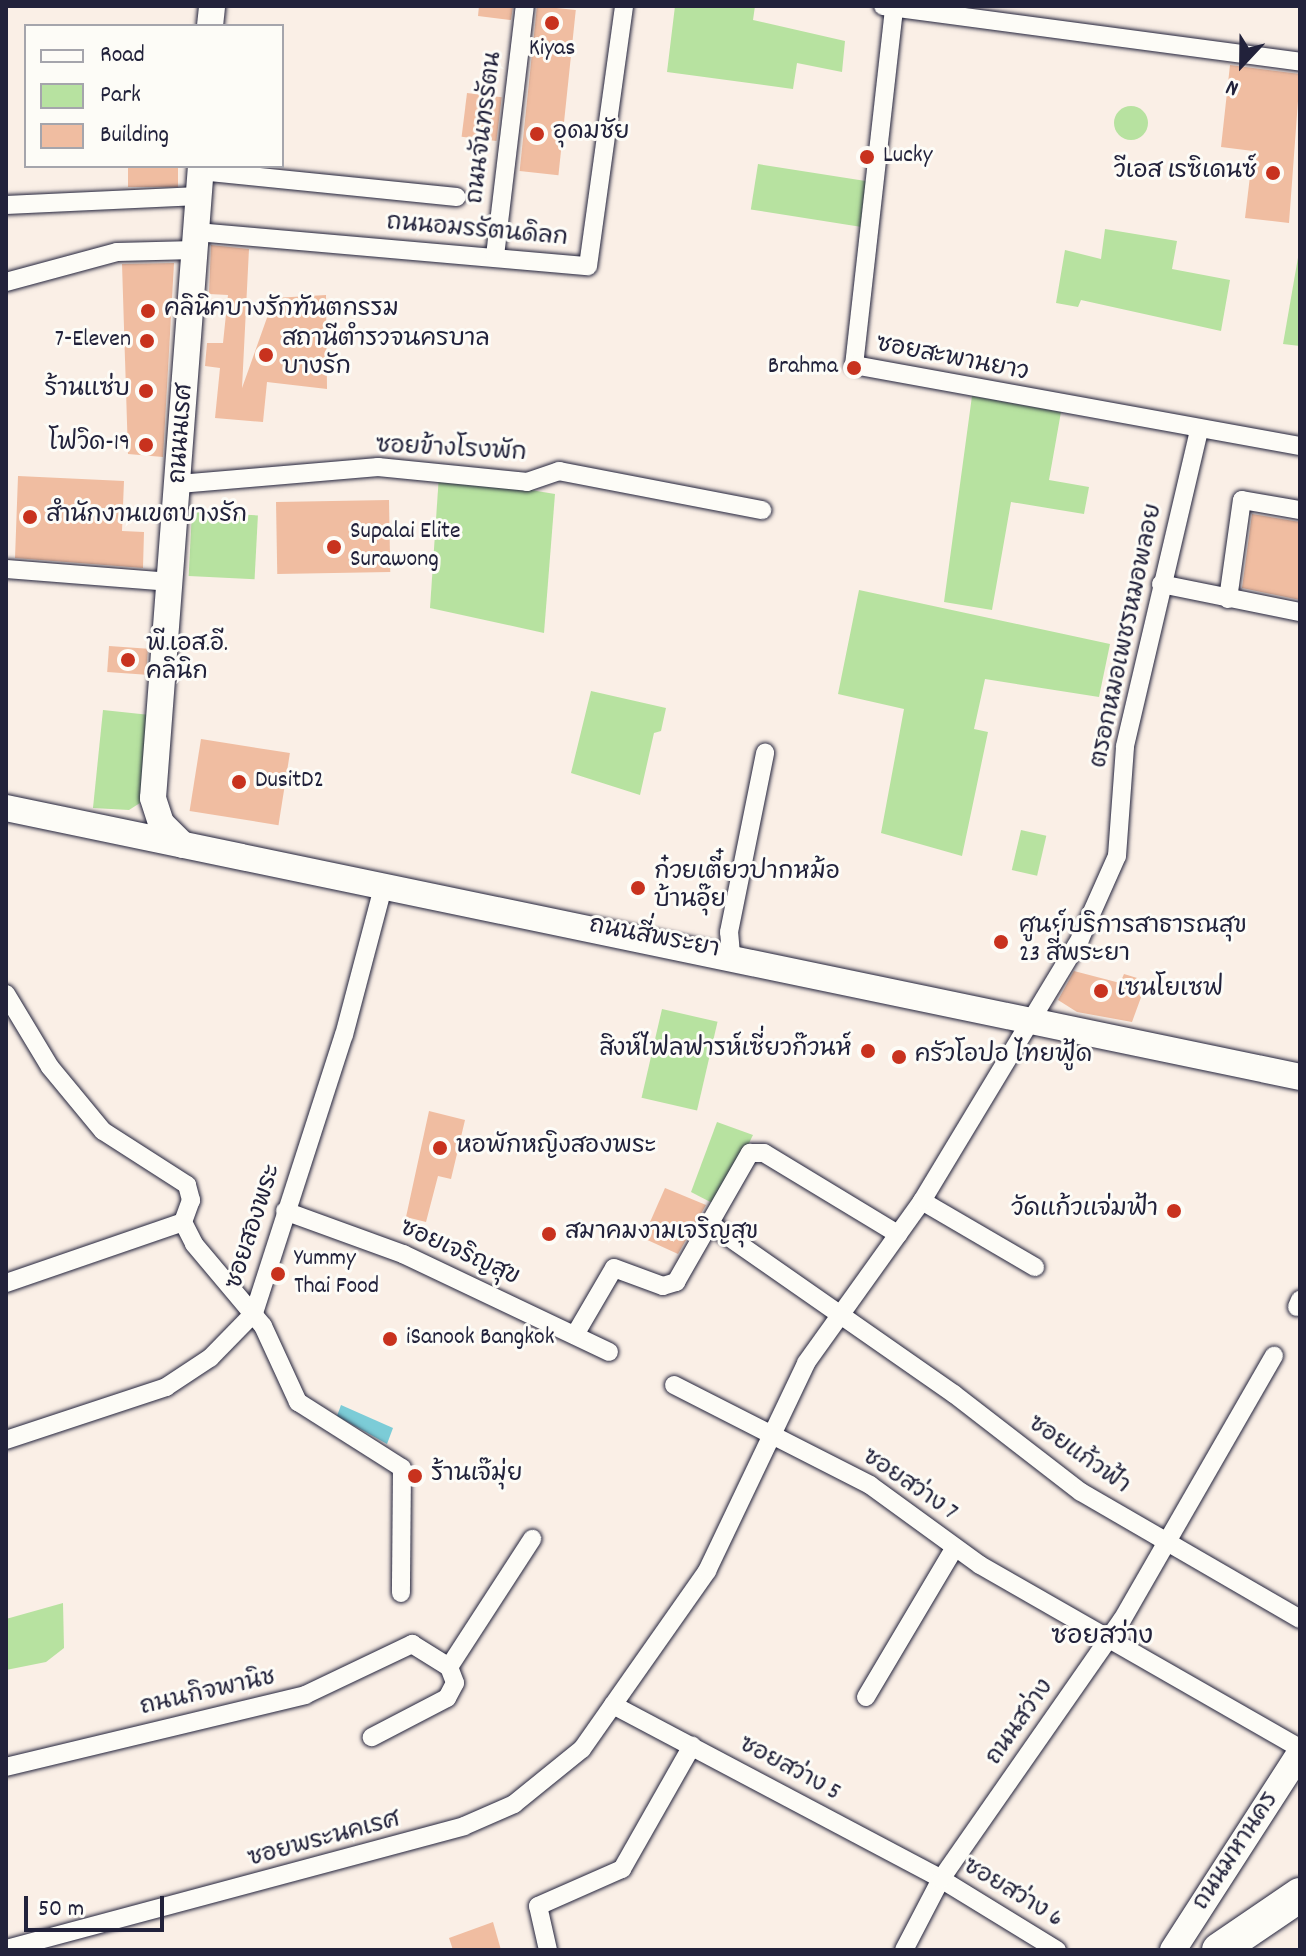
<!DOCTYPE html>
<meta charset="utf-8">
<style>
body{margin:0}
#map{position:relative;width:1306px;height:1956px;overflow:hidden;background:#faefe6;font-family:Dekko,"Playpen Sans Thai",sans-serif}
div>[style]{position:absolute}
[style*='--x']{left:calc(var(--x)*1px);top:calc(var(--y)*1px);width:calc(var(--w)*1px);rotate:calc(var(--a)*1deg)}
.green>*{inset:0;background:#b7e2a0;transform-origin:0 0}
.round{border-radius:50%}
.water>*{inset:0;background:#7cccd7}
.building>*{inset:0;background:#f0bda1;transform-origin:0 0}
.roads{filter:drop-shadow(0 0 2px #22223b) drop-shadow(0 0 2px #22223b)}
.street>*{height:18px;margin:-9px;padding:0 9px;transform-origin:9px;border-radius:9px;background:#fdfcf7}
.secondary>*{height:26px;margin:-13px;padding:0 13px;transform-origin:13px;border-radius:13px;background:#fdfcf7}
.highway>*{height:34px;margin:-17px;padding:0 17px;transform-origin:17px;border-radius:17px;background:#fdfcf7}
.dots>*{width:22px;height:22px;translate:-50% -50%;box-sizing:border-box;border:4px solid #fdfcf7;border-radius:50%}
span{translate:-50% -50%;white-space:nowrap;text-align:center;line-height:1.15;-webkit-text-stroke:6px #fdfcf7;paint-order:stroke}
.poi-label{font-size:24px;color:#22223b}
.left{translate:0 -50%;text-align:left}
.right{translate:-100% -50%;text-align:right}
.street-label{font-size:24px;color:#22223b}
.neighbourhood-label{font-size:26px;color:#22223b}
.frame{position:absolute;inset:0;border:8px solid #22223b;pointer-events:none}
.legend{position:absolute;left:24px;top:24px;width:260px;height:144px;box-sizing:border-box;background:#fdfcf7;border:2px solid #a5a5ac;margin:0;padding:10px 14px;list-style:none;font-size:24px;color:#22223b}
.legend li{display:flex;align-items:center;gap:16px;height:40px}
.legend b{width:40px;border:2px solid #a5a5ac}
.north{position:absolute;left:1202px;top:24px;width:80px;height:80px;-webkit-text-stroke:6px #fdfcf7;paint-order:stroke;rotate:202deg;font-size:22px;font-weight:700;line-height:32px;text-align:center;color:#22223b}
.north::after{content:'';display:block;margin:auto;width:28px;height:36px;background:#22223b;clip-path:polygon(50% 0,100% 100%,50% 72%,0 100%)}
.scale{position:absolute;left:24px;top:1896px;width:140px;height:36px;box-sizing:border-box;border:4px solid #22223b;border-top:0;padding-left:10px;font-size:24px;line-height:28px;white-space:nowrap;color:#22223b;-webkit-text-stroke:6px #fdfcf7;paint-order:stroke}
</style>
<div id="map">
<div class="green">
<i style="clip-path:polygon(675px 6px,755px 6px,753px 20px,845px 41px,842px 72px,797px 63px,793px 89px,667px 72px)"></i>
<i class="round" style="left:1114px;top:106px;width:34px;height:34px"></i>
<i style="left:758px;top:164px;width:117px;height:46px;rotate:9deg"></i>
<i style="clip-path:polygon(1105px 229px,1177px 241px,1172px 269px,1230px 280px,1221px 331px,1081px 300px,1078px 307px,1056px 303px,1065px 250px,1101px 259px)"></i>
<i style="clip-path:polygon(1300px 246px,1300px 346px,1283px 344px)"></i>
<i style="clip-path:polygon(972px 396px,1061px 412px,1049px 480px,1089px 487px,1084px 514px,1011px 502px,992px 610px,944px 602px)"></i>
<i style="clip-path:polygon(439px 475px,555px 494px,544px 633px,430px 608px)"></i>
<i style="left:192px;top:512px;width:66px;height:64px;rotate:3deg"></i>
<i style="clip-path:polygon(859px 590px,1110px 644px,1099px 697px,985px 679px,974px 729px,988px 732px,962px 856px,881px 833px,904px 709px,838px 694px)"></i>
<i style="clip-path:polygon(591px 691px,666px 708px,661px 731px,654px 733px,640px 795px,571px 773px)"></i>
<i style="clip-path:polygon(103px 710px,150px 715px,140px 803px,129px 810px,93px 808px)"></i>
<i style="left:1021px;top:830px;width:26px;height:41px;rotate:13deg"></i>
<i style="left:662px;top:1009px;width:57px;height:91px;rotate:13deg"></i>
<i style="clip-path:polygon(717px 1122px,753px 1135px,718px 1206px,691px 1192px)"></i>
<i style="clip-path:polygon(63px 1603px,64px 1648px,46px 1662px,6px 1670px,6px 1619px)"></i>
</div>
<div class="water">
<i style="clip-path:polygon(341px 1405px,393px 1428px,387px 1444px,337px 1416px)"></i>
</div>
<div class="building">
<i style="clip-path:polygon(479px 6px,513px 6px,511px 20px,478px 16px)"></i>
<i style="left:537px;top:6px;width:39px;height:166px;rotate:6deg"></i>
<i style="clip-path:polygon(1230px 65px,1300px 74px,1289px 223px,1245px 218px,1253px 151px,1221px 147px)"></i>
<i style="left:467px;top:93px;width:35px;height:44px;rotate:7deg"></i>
<i style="left:128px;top:166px;width:50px;height:21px"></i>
<i style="clip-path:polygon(211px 245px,249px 249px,242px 388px,274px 298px,326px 295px,327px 389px,267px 382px,263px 422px,215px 418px,220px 368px,205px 366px,207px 343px,223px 343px,228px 295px,209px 294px)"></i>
<i style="clip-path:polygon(174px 263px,163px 457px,128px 454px,122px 264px)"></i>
<i style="clip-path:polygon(18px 476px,124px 481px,122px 531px,144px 532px,143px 568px,15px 558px)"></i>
<i style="left:389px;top:500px;width:72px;height:113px;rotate:89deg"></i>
<i style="clip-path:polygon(1252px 514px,1300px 522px,1300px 600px,1242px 588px)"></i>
<i style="left:109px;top:646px;width:39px;height:26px;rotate:4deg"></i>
<i style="left:201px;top:739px;width:90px;height:73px;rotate:9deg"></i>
<i style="clip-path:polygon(1074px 971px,1120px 983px,1124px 974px,1147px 981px,1132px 1022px,1077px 1012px,1058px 1000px)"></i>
<i style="clip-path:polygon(429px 1111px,465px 1120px,451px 1179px,438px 1176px,426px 1222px,406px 1217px)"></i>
<i style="clip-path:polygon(665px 1188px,706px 1205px,678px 1254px,643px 1238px)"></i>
<i style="clip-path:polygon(493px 1922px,501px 1950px,453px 1950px,449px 1938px)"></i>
</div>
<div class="roads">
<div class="street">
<i style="--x:883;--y:6;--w:421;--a:7.6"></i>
<i style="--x:894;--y:9;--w:358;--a:96.4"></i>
<i style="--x:854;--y:365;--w:453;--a:10.3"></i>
<i style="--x:200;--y:171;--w:258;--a:5.8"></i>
<i style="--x:6;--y:205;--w:193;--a:-2.7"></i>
<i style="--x:197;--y:232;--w:392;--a:5"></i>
<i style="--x:588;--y:266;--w:262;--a:-82.1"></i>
<i style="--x:495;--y:256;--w:252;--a:-83.2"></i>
<i style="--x:6;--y:282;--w:115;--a:-15.1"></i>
<i style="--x:117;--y:252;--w:78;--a:-1.5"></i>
<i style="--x:179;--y:484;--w:200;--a:-4.9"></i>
<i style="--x:378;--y:467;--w:150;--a:5.7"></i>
<i style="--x:527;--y:482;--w:34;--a:-19"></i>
<i style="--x:559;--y:471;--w:207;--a:10.9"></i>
<i style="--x:6;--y:569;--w:166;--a:4.5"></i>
<i style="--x:1161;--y:584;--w:142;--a:11.4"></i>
<i style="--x:1228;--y:599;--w:100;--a:-82"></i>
<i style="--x:1242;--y:500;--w:59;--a:9.8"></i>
<i style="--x:731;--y:954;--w:22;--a:-95"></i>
<i style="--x:729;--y:932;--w:183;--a:-78.6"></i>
<i style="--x:6;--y:994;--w:85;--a:58.9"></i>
<i style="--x:50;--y:1067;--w:83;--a:50.4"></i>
<i style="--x:103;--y:1131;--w:100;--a:32.7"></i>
<i style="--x:187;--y:1185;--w:16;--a:75"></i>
<i style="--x:191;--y:1200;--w:23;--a:110"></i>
<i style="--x:183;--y:1222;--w:25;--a:63"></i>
<i style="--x:194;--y:1244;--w:107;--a:49.9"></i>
<i style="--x:263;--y:1326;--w:84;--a:65.3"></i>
<i style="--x:298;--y:1402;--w:123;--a:32.4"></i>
<i style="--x:402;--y:1468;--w:125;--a:90.5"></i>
<i style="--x:922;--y:1201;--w:131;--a:30.3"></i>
<i style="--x:285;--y:1211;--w:126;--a:20"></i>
<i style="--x:403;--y:1254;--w:228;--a:25.4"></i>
<i style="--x:713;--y:1226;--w:294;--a:34.9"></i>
<i style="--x:954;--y:1394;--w:160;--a:37.7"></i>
<i style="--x:1081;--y:1492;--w:253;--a:30.1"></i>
<i style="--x:6;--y:1283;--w:187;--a:-19"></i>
<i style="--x:1297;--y:1307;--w:8;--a:-67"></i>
<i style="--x:576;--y:1333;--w:75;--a:-59.7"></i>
<i style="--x:614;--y:1268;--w:52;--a:20.2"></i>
<i style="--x:663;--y:1286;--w:14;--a:-17"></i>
<i style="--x:676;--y:1282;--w:149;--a:-60.2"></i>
<i style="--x:750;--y:1153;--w:14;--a:0"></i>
<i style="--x:764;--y:1153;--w:157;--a:31.2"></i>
<i style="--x:674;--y:1385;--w:220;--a:27"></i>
<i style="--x:870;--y:1485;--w:136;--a:36"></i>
<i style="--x:980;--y:1565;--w:369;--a:29.8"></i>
<i style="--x:6;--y:1440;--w:169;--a:-18.3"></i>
<i style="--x:166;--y:1387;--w:53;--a:-33.4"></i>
<i style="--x:210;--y:1358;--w:63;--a:-45.6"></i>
<i style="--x:254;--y:1313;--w:292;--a:-72.1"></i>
<i style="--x:344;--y:1035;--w:156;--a:-75.2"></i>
<i style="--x:449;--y:1667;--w:153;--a:-57"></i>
<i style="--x:866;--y:1697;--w:174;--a:-59.3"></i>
<i style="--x:613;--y:1705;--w:371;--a:27.9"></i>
<i style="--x:941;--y:1879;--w:136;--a:31.5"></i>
<i style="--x:6;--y:1767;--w:308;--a:-13.5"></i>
<i style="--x:305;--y:1695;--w:119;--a:-25.5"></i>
<i style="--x:412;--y:1644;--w:44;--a:31.9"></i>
<i style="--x:449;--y:1667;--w:17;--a:69"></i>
<i style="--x:455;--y:1683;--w:17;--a:118"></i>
<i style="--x:447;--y:1698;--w:85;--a:152.5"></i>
<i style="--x:6;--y:1949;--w:474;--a:-15"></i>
<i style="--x:464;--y:1826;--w:55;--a:-23.7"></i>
<i style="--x:514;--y:1804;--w:87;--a:-39"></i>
<i style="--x:582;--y:1749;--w:218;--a:-54.9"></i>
<i style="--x:707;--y:1571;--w:230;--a:-64.5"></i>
<i style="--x:806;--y:1363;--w:199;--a:-54.4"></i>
<i style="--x:922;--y:1201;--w:306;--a:-58.9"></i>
<i style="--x:1080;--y:939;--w:91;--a:-66"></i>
<i style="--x:1117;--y:856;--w:110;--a:-85.8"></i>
<i style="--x:1125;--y:746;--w:324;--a:-76.8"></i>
<i style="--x:548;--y:1950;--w:45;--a:-102.8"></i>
<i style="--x:538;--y:1906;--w:92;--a:-23.8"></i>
<i style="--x:622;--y:1869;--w:142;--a:-60.4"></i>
<i style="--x:904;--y:1950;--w:80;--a:-62.5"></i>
<i style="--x:941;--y:1879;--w:316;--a:-55.1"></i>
<i style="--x:1122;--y:1620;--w:305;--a:-60.1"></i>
</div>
<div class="secondary">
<i style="--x:210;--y:26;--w:20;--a:-84"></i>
<i style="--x:6;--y:808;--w:1322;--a:11.74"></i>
<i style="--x:183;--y:845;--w:31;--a:-135"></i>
<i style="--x:161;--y:823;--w:26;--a:-108"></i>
<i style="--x:153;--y:798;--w:634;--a:-85.66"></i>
<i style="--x:1173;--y:1950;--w:234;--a:-57.2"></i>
</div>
<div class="highway">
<i style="--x:1219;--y:1950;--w:98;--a:-34.2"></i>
</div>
</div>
<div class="dots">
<i style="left:552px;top:23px;background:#c8321e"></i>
<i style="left:537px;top:134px;background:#c8321e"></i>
<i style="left:867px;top:157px;background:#c8321e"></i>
<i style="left:1273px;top:173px;background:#c8321e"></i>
<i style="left:148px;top:311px;background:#c8321e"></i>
<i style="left:147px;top:341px;background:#c8321e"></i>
<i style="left:266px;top:355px;background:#c8321e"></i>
<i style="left:854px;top:368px;background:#c8321e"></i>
<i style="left:146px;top:391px;background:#c8321e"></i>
<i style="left:146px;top:445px;background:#c8321e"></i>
<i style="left:30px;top:517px;background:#c8321e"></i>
<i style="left:334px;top:547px;background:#c8321e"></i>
<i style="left:128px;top:660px;background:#c8321e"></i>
<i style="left:239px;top:782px;background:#c8321e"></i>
<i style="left:638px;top:888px;background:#c8321e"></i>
<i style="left:1001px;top:942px;background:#c8321e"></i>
<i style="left:1101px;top:991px;background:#c8321e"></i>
<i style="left:868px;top:1051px;background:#c8321e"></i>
<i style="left:899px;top:1057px;background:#c8321e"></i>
<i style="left:440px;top:1148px;background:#c8321e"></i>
<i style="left:1174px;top:1211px;background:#c8321e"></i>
<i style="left:549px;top:1234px;background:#c8321e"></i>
<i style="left:278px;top:1274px;background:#c8321e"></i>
<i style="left:390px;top:1339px;background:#c8321e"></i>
<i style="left:415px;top:1476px;background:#c8321e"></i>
</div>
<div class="poi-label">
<span style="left:552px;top:50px">Kiyas</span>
<span class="left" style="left:553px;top:134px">อุดมชัย</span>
<span class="left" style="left:883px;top:157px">Lucky</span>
<span class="right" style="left:1257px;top:173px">วีเอส เรซิเดนซ์</span>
<span class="left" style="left:164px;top:311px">คลินิคบางรักทันตกรรม</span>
<span class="right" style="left:131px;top:341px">7-Eleven</span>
<span class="left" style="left:282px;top:355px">สถานีตำรวจนครบาล<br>บางรัก</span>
<span class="right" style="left:838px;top:368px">Brahma</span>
<span class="right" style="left:130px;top:391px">ร้านแซ่บ</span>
<span class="right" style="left:130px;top:445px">โฟวิด-19</span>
<span class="left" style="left:46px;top:517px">สำนักงานเขตบางรัก</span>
<span class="left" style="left:350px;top:547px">Supalai Elite<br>Surawong</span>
<span class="left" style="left:146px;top:660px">พี.เอส.อี.<br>คลินิก</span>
<span class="left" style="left:255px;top:782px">DusitD2</span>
<span class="left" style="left:654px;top:888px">ก๋วยเตี๋ยวปากหม้อ<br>บ้านอุ๊ย</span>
<span class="left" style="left:1019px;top:942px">ศูนย์บริการสาธารณสุข<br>23 สี่พระยา</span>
<span class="left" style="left:1117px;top:991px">เซนโยเซฟ</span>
<span class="right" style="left:852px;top:1051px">สิงห์ไฟลฟารห์เซี่ยวก๊วนห์</span>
<span class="left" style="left:915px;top:1057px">ครัวโอปอ ไทยฟู้ด</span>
<span class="left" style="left:456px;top:1148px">หอพักหญิงสองพระ</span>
<span class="right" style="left:1158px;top:1211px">วัดแก้วแจ่มฟ้า</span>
<span class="left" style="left:565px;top:1234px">สมาคมงามเจริญสุข</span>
<span class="left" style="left:294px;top:1274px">Yummy<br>Thai Food</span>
<span class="left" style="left:406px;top:1339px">iSanook Bangkok</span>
<span class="left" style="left:431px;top:1476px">ร้านเจ๊มุ่ย</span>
</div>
<div class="street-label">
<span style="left:486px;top:128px;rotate:-83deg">ถนนจันทรรัตน</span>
<span style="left:477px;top:232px;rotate:5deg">ถนนอมรรัตนดิลก</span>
<span style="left:952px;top:360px;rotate:11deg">ซอยสะพานยาว</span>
<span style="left:183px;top:434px;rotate:-86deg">ถนนนเรศ</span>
<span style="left:451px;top:451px;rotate:3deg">ซอยข้างโรงพัก</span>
<span style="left:1128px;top:636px;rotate:-78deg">ตรอกหมอเพชรหมอพลอย</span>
<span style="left:654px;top:939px;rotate:11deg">ถนนสี่พระยา</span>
<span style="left:255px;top:1227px;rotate:-72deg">ซอยสองพระ</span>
<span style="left:459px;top:1254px;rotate:24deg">ซอยเจริญสุข</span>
<span style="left:1078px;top:1456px;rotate:35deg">ซอยแก้วฟ้า</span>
<span style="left:909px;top:1486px;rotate:34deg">ซอยสว่าง 7</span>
<span style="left:208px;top:1694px;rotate:-13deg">ถนนกิจพานิช</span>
<span style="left:1021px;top:1723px;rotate:-55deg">ถนนสว่าง</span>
<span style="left:789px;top:1770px;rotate:28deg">ซอยสว่าง 5</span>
<span style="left:324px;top:1841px;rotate:-15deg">ซอยพระนคเรศ</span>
<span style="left:1237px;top:1852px;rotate:-57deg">ถนนมหานคร</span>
<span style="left:1012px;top:1894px;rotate:31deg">ซอยสว่าง 6</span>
</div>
<div class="neighbourhood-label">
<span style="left:1102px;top:1638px">ซอยสว่าง</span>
</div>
<div class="frame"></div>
<ul class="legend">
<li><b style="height:10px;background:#fdfcf7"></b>Road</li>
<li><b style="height:22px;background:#b7e2a0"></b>Park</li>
<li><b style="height:22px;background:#f0bda1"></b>Building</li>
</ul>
<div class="north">N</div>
<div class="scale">50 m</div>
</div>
